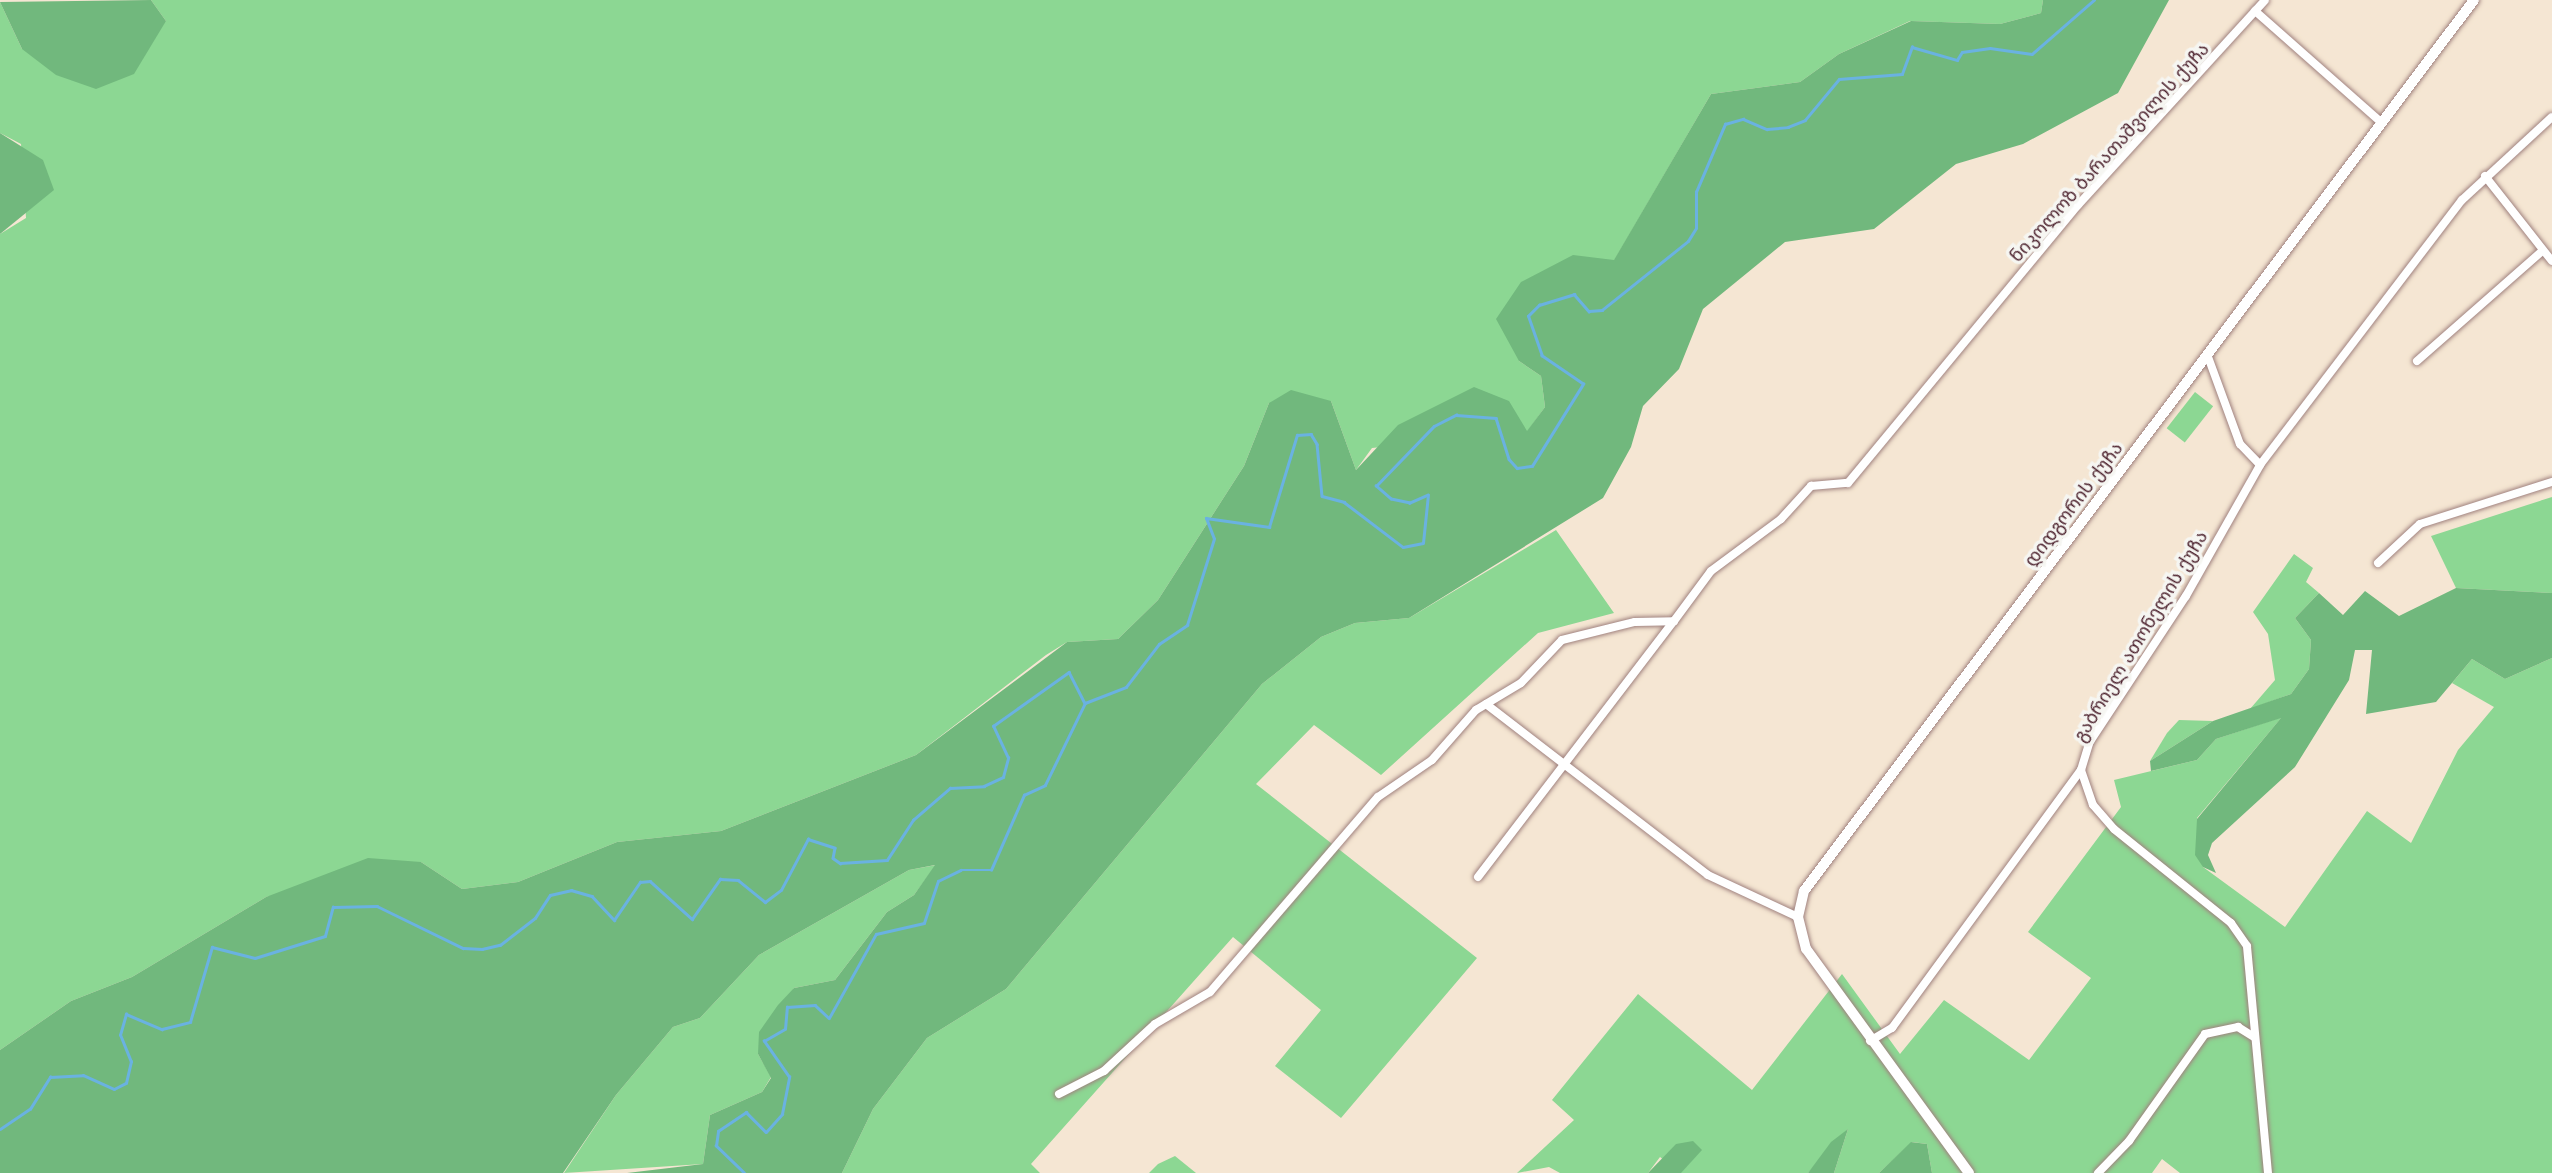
<!DOCTYPE html>
<meta charset="utf-8">
<style>
body{margin:0}
#map{position:relative;width:2552px;height:1173px;overflow:hidden;background:#f5e6d3;font-family:"Playpen Sans","Noto Sans Georgian",sans-serif}
div>[style]{position:absolute}
[style*='--x']{left:calc(var(--x)*1px);top:calc(var(--y)*1px);width:calc(var(--w)*1px);rotate:calc(var(--a)*1deg)}
.green>*{inset:0;background:#8cd793;transform-origin:0 0}
.forest>*{inset:0;background:#71b87d}
.stream>*{height:2.5px;margin:-1.25px;padding:0 1.25px;transform-origin:1.25px;border-radius:1.25px;background:#6ab2e1}
.roads{filter:drop-shadow(0 0 2px #a0827f) drop-shadow(0 0 2px #a0827f)}
.street>*{height:8px;margin:-4px;padding:0 4px;transform-origin:4px;border-radius:4px;background:#fff}
.secondary>*{height:10px;margin:-5px;padding:0 5px;transform-origin:5px;border-radius:5px;background:#fff}
span{translate:-50% -50%;white-space:nowrap;text-align:center;line-height:1.15;-webkit-text-stroke:7px #f6f6f2;paint-order:stroke}
.street-label{font-size:18px;color:#4a1f2b}
</style>
<div id="map">
<div class="green">
<i style="clip-path:polygon(151px 0,2043px 0,2041px 13px,2000px 24px,1910px 21px,1839px 54px,1800px 82px,1711px 94px,1614px 261px,1519px 361px,1541px 376px,1545px 407px,1527px 432px,1372px 448px,1356px 470px,1331px 401px,1269px 403px,1244px 466px,1158px 600px,1118px 639px,1067px 642px,1046px 655px,916px 755px,721px 831px,617px 842px,518px 882px,462px 889px,421px 862px,266px 897px,132px 977px,71px 1001px,0 1050px,0 234px,26px 218px,21px 144px,0 133px,0 2px,22px 49px,166px 21px)"></i>
<i style="left:2195px;top:392px;width:23px;height:46px;rotate:38deg"></i>
<i style="clip-path:polygon(2552px 497px,2552px 593px,2456px 588px,2431px 536px)"></i>
<i style="clip-path:polygon(1556px 530px,1614px 613px,1538px 633px,1381px 775px,1314px 725px,1256px 784px,1477px 958px,1341px 1118px,1275px 1066px,1321px 1010px,1233px 937px,1031px 1164px,1040px 1173px,842px 1173px,873px 1109px,927px 1038px,1006px 989px,1262px 684px,1321px 637px,1355px 623px,1409px 618px)"></i>
<i style="clip-path:polygon(2294px 554px,2313px 568px,2306px 582px,2319px 593px,2295px 618px,2311px 640px,2309px 669px,2291px 694px,2250px 709px,2275px 680px,2268px 634px,2253px 612px)"></i>
<i style="clip-path:polygon(2552px 658px,2552px 1173px,2180px 1173px,2162px 1159px,2152px 1173px,1932px 1173px,1927px 1144px,1912px 1142px,1879px 1173px,1834px 1173px,1848px 1129px,1808px 1173px,1681px 1173px,1660px 1157px,1648px 1173px,1560px 1173px,1549px 1167px,1517px 1173px,1574px 1120px,1552px 1100px,1638px 994px,1752px 1090px,1842px 974px,1900px 1054px,1944px 1000px,2029px 1060px,2091px 978px,2028px 932px,2121px 807px,2114px 780px,2197px 760px,2216px 739px,2282px 717px,2197px 818px,2203px 867px,2285px 927px,2367px 811px,2411px 843px,2458px 750px,2494px 707px,2452px 683px,2472px 659px,2505px 679px)"></i>
<i style="clip-path:polygon(2179px 720px,2213px 721px,2150px 761px,2167px 733px)"></i>
<i style="clip-path:polygon(936px 865px,914px 895px,887px 912px,835px 980px,794px 988px,758px 1054px,771px 1077px,762px 1092px,710px 1115px,703px 1164px,564px 1173px,616px 1095px,673px 1027px,700px 1018px,759px 955px,909px 870px)"></i>
<i style="clip-path:polygon(1175px 1156px,1196px 1173px,1149px 1173px,1158px 1164px)"></i>
</div>
<div class="forest">
<i style="clip-path:polygon(151px 0,166px 21px,134px 74px,96px 89px,56px 75px,22px 49px,0 2px)"></i>
<i style="clip-path:polygon(2043px 0,2169px 0,2118px 93px,2023px 144px,1956px 164px,1874px 229px,1785px 242px,1703px 309px,1679px 369px,1643px 406px,1631px 447px,1603px 498px,1409px 618px,1355px 623px,1321px 637px,1262px 684px,1006px 989px,927px 1038px,873px 1109px,842px 1173px,627px 1173px,703px 1164px,710px 1115px,762px 1092px,771px 1078px,758px 1054px,759px 1032px,778px 1005px,794px 988px,835px 980px,887px 912px,914px 895px,935px 865px,909px 870px,759px 955px,700px 1018px,673px 1027px,616px 1095px,563px 1173px,0 1173px,0 1050px,71px 1001px,132px 977px,266px 897px,368px 858px,421px 862px,462px 889px,518px 882px,617px 842px,721px 831px,916px 755px,1067px 642px,1118px 639px,1158px 600px,1244px 466px,1269px 403px,1291px 390px,1331px 401px,1356px 470px,1398px 425px,1474px 387px,1509px 401px,1527px 431px,1545px 407px,1541px 376px,1519px 361px,1496px 319px,1521px 282px,1573px 255px,1614px 260px,1711px 94px,1800px 82px,1839px 54px,1911px 21px,2000px 24px,2041px 13px)"></i>
<i style="clip-path:polygon(0 133px,43px 160px,54px 190px,0 234px)"></i>
<i style="clip-path:polygon(2456px 588px,2552px 593px,2552px 658px,2505px 679px,2472px 659px,2436px 702px,2366px 714px,2372px 650px,2355px 650px,2349px 680px,2295px 767px,2212px 843px,2208px 855px,2216px 873px,2203px 867px,2195px 855px,2197px 819px,2281px 718px,2216px 739px,2197px 760px,2151px 771px,2150px 761px,2213px 721px,2291px 694px,2309px 669px,2311px 640px,2295px 618px,2319px 593px,2343px 615px,2365px 591px,2399px 616px)"></i>
<i style="clip-path:polygon(1848px 1129px,1834px 1173px,1808px 1173px,1831px 1142px)"></i>
<i style="clip-path:polygon(1693px 1141px,1702px 1150px,1681px 1173px,1648px 1173px,1676px 1144px)"></i>
<i style="clip-path:polygon(1911px 1142px,1927px 1144px,1932px 1173px,1879px 1173px)"></i>
</div>
<div class="stream">
<i style="--x:0;--y:1129;--w:36;--a:-34"></i>
<i style="--x:30;--y:1109;--w:38;--a:-58"></i>
<i style="--x:50;--y:1077;--w:33;--a:-3"></i>
<i style="--x:83;--y:1075;--w:34;--a:24"></i>
<i style="--x:114;--y:1089;--w:13;--a:-27"></i>
<i style="--x:126;--y:1083;--w:22;--a:-77"></i>
<i style="--x:131;--y:1062;--w:29;--a:-112"></i>
<i style="--x:120;--y:1035;--w:22;--a:-74"></i>
<i style="--x:126;--y:1014;--w:39;--a:23"></i>
<i style="--x:162;--y:1029;--w:29;--a:-14"></i>
<i style="--x:190;--y:1022;--w:78;--a:-73.7"></i>
<i style="--x:212;--y:947;--w:44;--a:14.3"></i>
<i style="--x:255;--y:958;--w:73;--a:-17.4"></i>
<i style="--x:325;--y:936;--w:30;--a:-75"></i>
<i style="--x:333;--y:907;--w:44;--a:-1.3"></i>
<i style="--x:377;--y:906;--w:96;--a:26"></i>
<i style="--x:463;--y:948;--w:19;--a:3"></i>
<i style="--x:482;--y:949;--w:18;--a:-13"></i>
<i style="--x:500;--y:945;--w:44;--a:-37.6"></i>
<i style="--x:535;--y:918;--w:27;--a:-57"></i>
<i style="--x:550;--y:895;--w:22;--a:-13"></i>
<i style="--x:571;--y:890;--w:22;--a:16"></i>
<i style="--x:592;--y:896;--w:33;--a:47"></i>
<i style="--x:614;--y:920;--w:46;--a:-55.6"></i>
<i style="--x:640;--y:882;--w:10;--a:-6"></i>
<i style="--x:650;--y:881;--w:57;--a:42.1"></i>
<i style="--x:692;--y:919;--w:49;--a:-55"></i>
<i style="--x:720;--y:879;--w:18;--a:3"></i>
<i style="--x:738;--y:880;--w:35;--a:39"></i>
<i style="--x:765;--y:902;--w:20;--a:-37"></i>
<i style="--x:781;--y:890;--w:58;--a:-62.1"></i>
<i style="--x:808;--y:839;--w:28;--a:18"></i>
<i style="--x:835;--y:848;--w:10;--a:101"></i>
<i style="--x:833;--y:858;--w:9;--a:36"></i>
<i style="--x:840;--y:863;--w:47;--a:-3.7"></i>
<i style="--x:887;--y:860;--w:48;--a:-57"></i>
<i style="--x:913;--y:820;--w:49;--a:-40.9"></i>
<i style="--x:950;--y:788;--w:34;--a:-3"></i>
<i style="--x:984;--y:786;--w:21;--a:-25"></i>
<i style="--x:1003;--y:777;--w:20;--a:-75"></i>
<i style="--x:1008;--y:758;--w:35;--a:-115"></i>
<i style="--x:993;--y:726;--w:93;--a:-35.4"></i>
<i style="--x:1069;--y:672;--w:35;--a:63"></i>
<i style="--x:1085;--y:703;--w:44;--a:-21.3"></i>
<i style="--x:1126;--y:687;--w:54;--a:-52.5"></i>
<i style="--x:1159;--y:644;--w:34;--a:-34"></i>
<i style="--x:1187;--y:625;--w:90;--a:-72.6"></i>
<i style="--x:1214;--y:539;--w:22;--a:-111"></i>
<i style="--x:1206;--y:518;--w:64;--a:8.1"></i>
<i style="--x:1269;--y:527;--w:96;--a:-73.1"></i>
<i style="--x:1297;--y:435;--w:14;--a:-4"></i>
<i style="--x:1311;--y:434;--w:12;--a:59"></i>
<i style="--x:1317;--y:444;--w:52;--a:84.5"></i>
<i style="--x:1322;--y:496;--w:23;--a:15"></i>
<i style="--x:1344;--y:502;--w:74;--a:37.3"></i>
<i style="--x:1403;--y:547;--w:20;--a:-11"></i>
<i style="--x:1423;--y:543;--w:48;--a:-84.1"></i>
<i style="--x:1428;--y:495;--w:20;--a:156"></i>
<i style="--x:1410;--y:503;--w:19;--a:-168"></i>
<i style="--x:1391;--y:499;--w:20;--a:-139"></i>
<i style="--x:1376;--y:486;--w:83;--a:-46"></i>
<i style="--x:1434;--y:426;--w:25;--a:-27"></i>
<i style="--x:1456;--y:415;--w:40;--a:4.3"></i>
<i style="--x:1496;--y:418;--w:43;--a:72.4"></i>
<i style="--x:1509;--y:459;--w:12;--a:48"></i>
<i style="--x:1517;--y:468;--w:15;--a:-8"></i>
<i style="--x:1532;--y:466;--w:97;--a:-58.1"></i>
<i style="--x:1583;--y:384;--w:50;--a:-145.7"></i>
<i style="--x:1542;--y:356;--w:42;--a:-109.3"></i>
<i style="--x:1528;--y:316;--w:16;--a:-45"></i>
<i style="--x:1539;--y:305;--w:37;--a:-17"></i>
<i style="--x:1574;--y:294;--w:23;--a:49"></i>
<i style="--x:1589;--y:311;--w:13;--a:-4"></i>
<i style="--x:1602;--y:310;--w:110;--a:-38.7"></i>
<i style="--x:1688;--y:241;--w:15;--a:-58"></i>
<i style="--x:1696;--y:228;--w:36;--a:-90"></i>
<i style="--x:1696;--y:192;--w:74;--a:-66.9"></i>
<i style="--x:1725;--y:124;--w:19;--a:-16"></i>
<i style="--x:1743;--y:119;--w:26;--a:23"></i>
<i style="--x:1767;--y:129;--w:21;--a:-5"></i>
<i style="--x:1788;--y:127;--w:18;--a:-22"></i>
<i style="--x:1805;--y:120;--w:53;--a:-50.3"></i>
<i style="--x:1839;--y:79;--w:63;--a:-4.5"></i>
<i style="--x:1902;--y:74;--w:29;--a:-70"></i>
<i style="--x:1912;--y:47;--w:47;--a:16.1"></i>
<i style="--x:1957;--y:60;--w:9;--a:-58"></i>
<i style="--x:1962;--y:52;--w:28;--a:-8"></i>
<i style="--x:1990;--y:48;--w:42;--a:8.1"></i>
<i style="--x:2032;--y:54;--w:82;--a:-41.1"></i>
<i style="--x:744;--y:1173;--w:39;--a:-136"></i>
<i style="--x:716;--y:1146;--w:15;--a:-82"></i>
<i style="--x:718;--y:1131;--w:34;--a:-34"></i>
<i style="--x:746;--y:1112;--w:28;--a:45"></i>
<i style="--x:766;--y:1132;--w:24;--a:-48"></i>
<i style="--x:782;--y:1114;--w:38;--a:-79"></i>
<i style="--x:789;--y:1077;--w:44;--a:-124.8"></i>
<i style="--x:764;--y:1041;--w:24;--a:-30"></i>
<i style="--x:785;--y:1029;--w:22;--a:-85"></i>
<i style="--x:787;--y:1007;--w:28;--a:-4"></i>
<i style="--x:815;--y:1005;--w:19;--a:43"></i>
<i style="--x:829;--y:1018;--w:96;--a:-60.8"></i>
<i style="--x:876;--y:934;--w:49;--a:-12.9"></i>
<i style="--x:924;--y:923;--w:44;--a:-71.6"></i>
<i style="--x:938;--y:881;--w:25;--a:-26"></i>
<i style="--x:961;--y:870;--w:30;--a:0"></i>
<i style="--x:991;--y:870;--w:82;--a:-66.3"></i>
<i style="--x:1024;--y:795;--w:23;--a:-25"></i>
<i style="--x:1045;--y:785;--w:91;--a:-64"></i>
</div>
<div class="roads">
<div class="street">
<i style="--x:2255;--y:11;--w:169;--a:41.4"></i>
<i style="--x:2485;--y:176;--w:108;--a:51.8"></i>
<i style="--x:2207;--y:354;--w:96;--a:69.9"></i>
<i style="--x:2240;--y:444;--w:29;--a:46"></i>
<i style="--x:2417;--y:361;--w:167;--a:-41.3"></i>
<i style="--x:2378;--y:563;--w:57;--a:-42.9"></i>
<i style="--x:2420;--y:524;--w:139;--a:-17.7"></i>
<i style="--x:1486;--y:704;--w:280;--a:37.6"></i>
<i style="--x:1708;--y:875;--w:99;--a:25"></i>
<i style="--x:1478;--y:877;--w:322;--a:-52.6"></i>
<i style="--x:1870;--y:1041;--w:26;--a:-31"></i>
<i style="--x:1892;--y:1028;--w:320;--a:-53.8"></i>
<i style="--x:1059;--y:1094;--w:51;--a:-27.1"></i>
<i style="--x:1104;--y:1071;--w:69;--a:-42.7"></i>
<i style="--x:1155;--y:1024;--w:64;--a:-30.2"></i>
<i style="--x:1210;--y:992;--w:257;--a:-49.3"></i>
<i style="--x:1378;--y:797;--w:65;--a:-34.4"></i>
<i style="--x:1432;--y:760;--w:67;--a:-48.7"></i>
<i style="--x:1476;--y:710;--w:52;--a:-31"></i>
<i style="--x:1521;--y:683;--w:59;--a:-46.4"></i>
<i style="--x:1562;--y:640;--w:75;--a:-13.9"></i>
<i style="--x:1635;--y:622;--w:39;--a:-1"></i>
<i style="--x:1674;--y:621;--w:62;--a:-53.5"></i>
<i style="--x:1711;--y:571;--w:87;--a:-36.6"></i>
<i style="--x:1781;--y:519;--w:45;--a:-47.7"></i>
<i style="--x:1811;--y:486;--w:37;--a:-5"></i>
<i style="--x:1848;--y:483;--w:361;--a:-50.4"></i>
<i style="--x:2078;--y:205;--w:277;--a:-47.6"></i>
<i style="--x:2098;--y:1173;--w:45;--a:-45.9"></i>
<i style="--x:2129;--y:1141;--w:131;--a:-54.6"></i>
<i style="--x:2205;--y:1034;--w:34;--a:-12"></i>
<i style="--x:2238;--y:1027;--w:19;--a:32"></i>
<i style="--x:2268;--y:1173;--w:228;--a:-95.3"></i>
<i style="--x:2247;--y:946;--w:28;--a:-125"></i>
<i style="--x:2231;--y:923;--w:150;--a:-141.2"></i>
<i style="--x:2114;--y:829;--w:32;--a:-131"></i>
<i style="--x:2093;--y:805;--w:37;--a:-109"></i>
<i style="--x:2081;--y:770;--w:28;--a:-73"></i>
<i style="--x:2089;--y:743;--w:176;--a:-56.6"></i>
<i style="--x:2186;--y:596;--w:150;--a:-60.5"></i>
<i style="--x:2260;--y:465;--w:333;--a:-52.7"></i>
<i style="--x:2462;--y:200;--w:122;--a:-42.7"></i>
</div>
<div class="secondary">
<i style="--x:1969;--y:1173;--w:277;--a:-126"></i>
<i style="--x:1806;--y:949;--w:33;--a:-104"></i>
<i style="--x:1798;--y:917;--w:27;--a:-77"></i>
<i style="--x:1804;--y:891;--w:1115;--a:-53.06"></i>
</div>
</div>
<div class="street-label">
<span style="left:2109px;top:152px;rotate:-48deg">ნიკოლოზ ბარათაშვილის ქუჩა</span>
<span style="left:2073px;top:504px;rotate:-53deg">დიდგორის ქუჩა</span>
<span style="left:2140px;top:636px;rotate:-59deg">გაბრიელ ათონელის ქუჩა</span>
</div>
</div>
